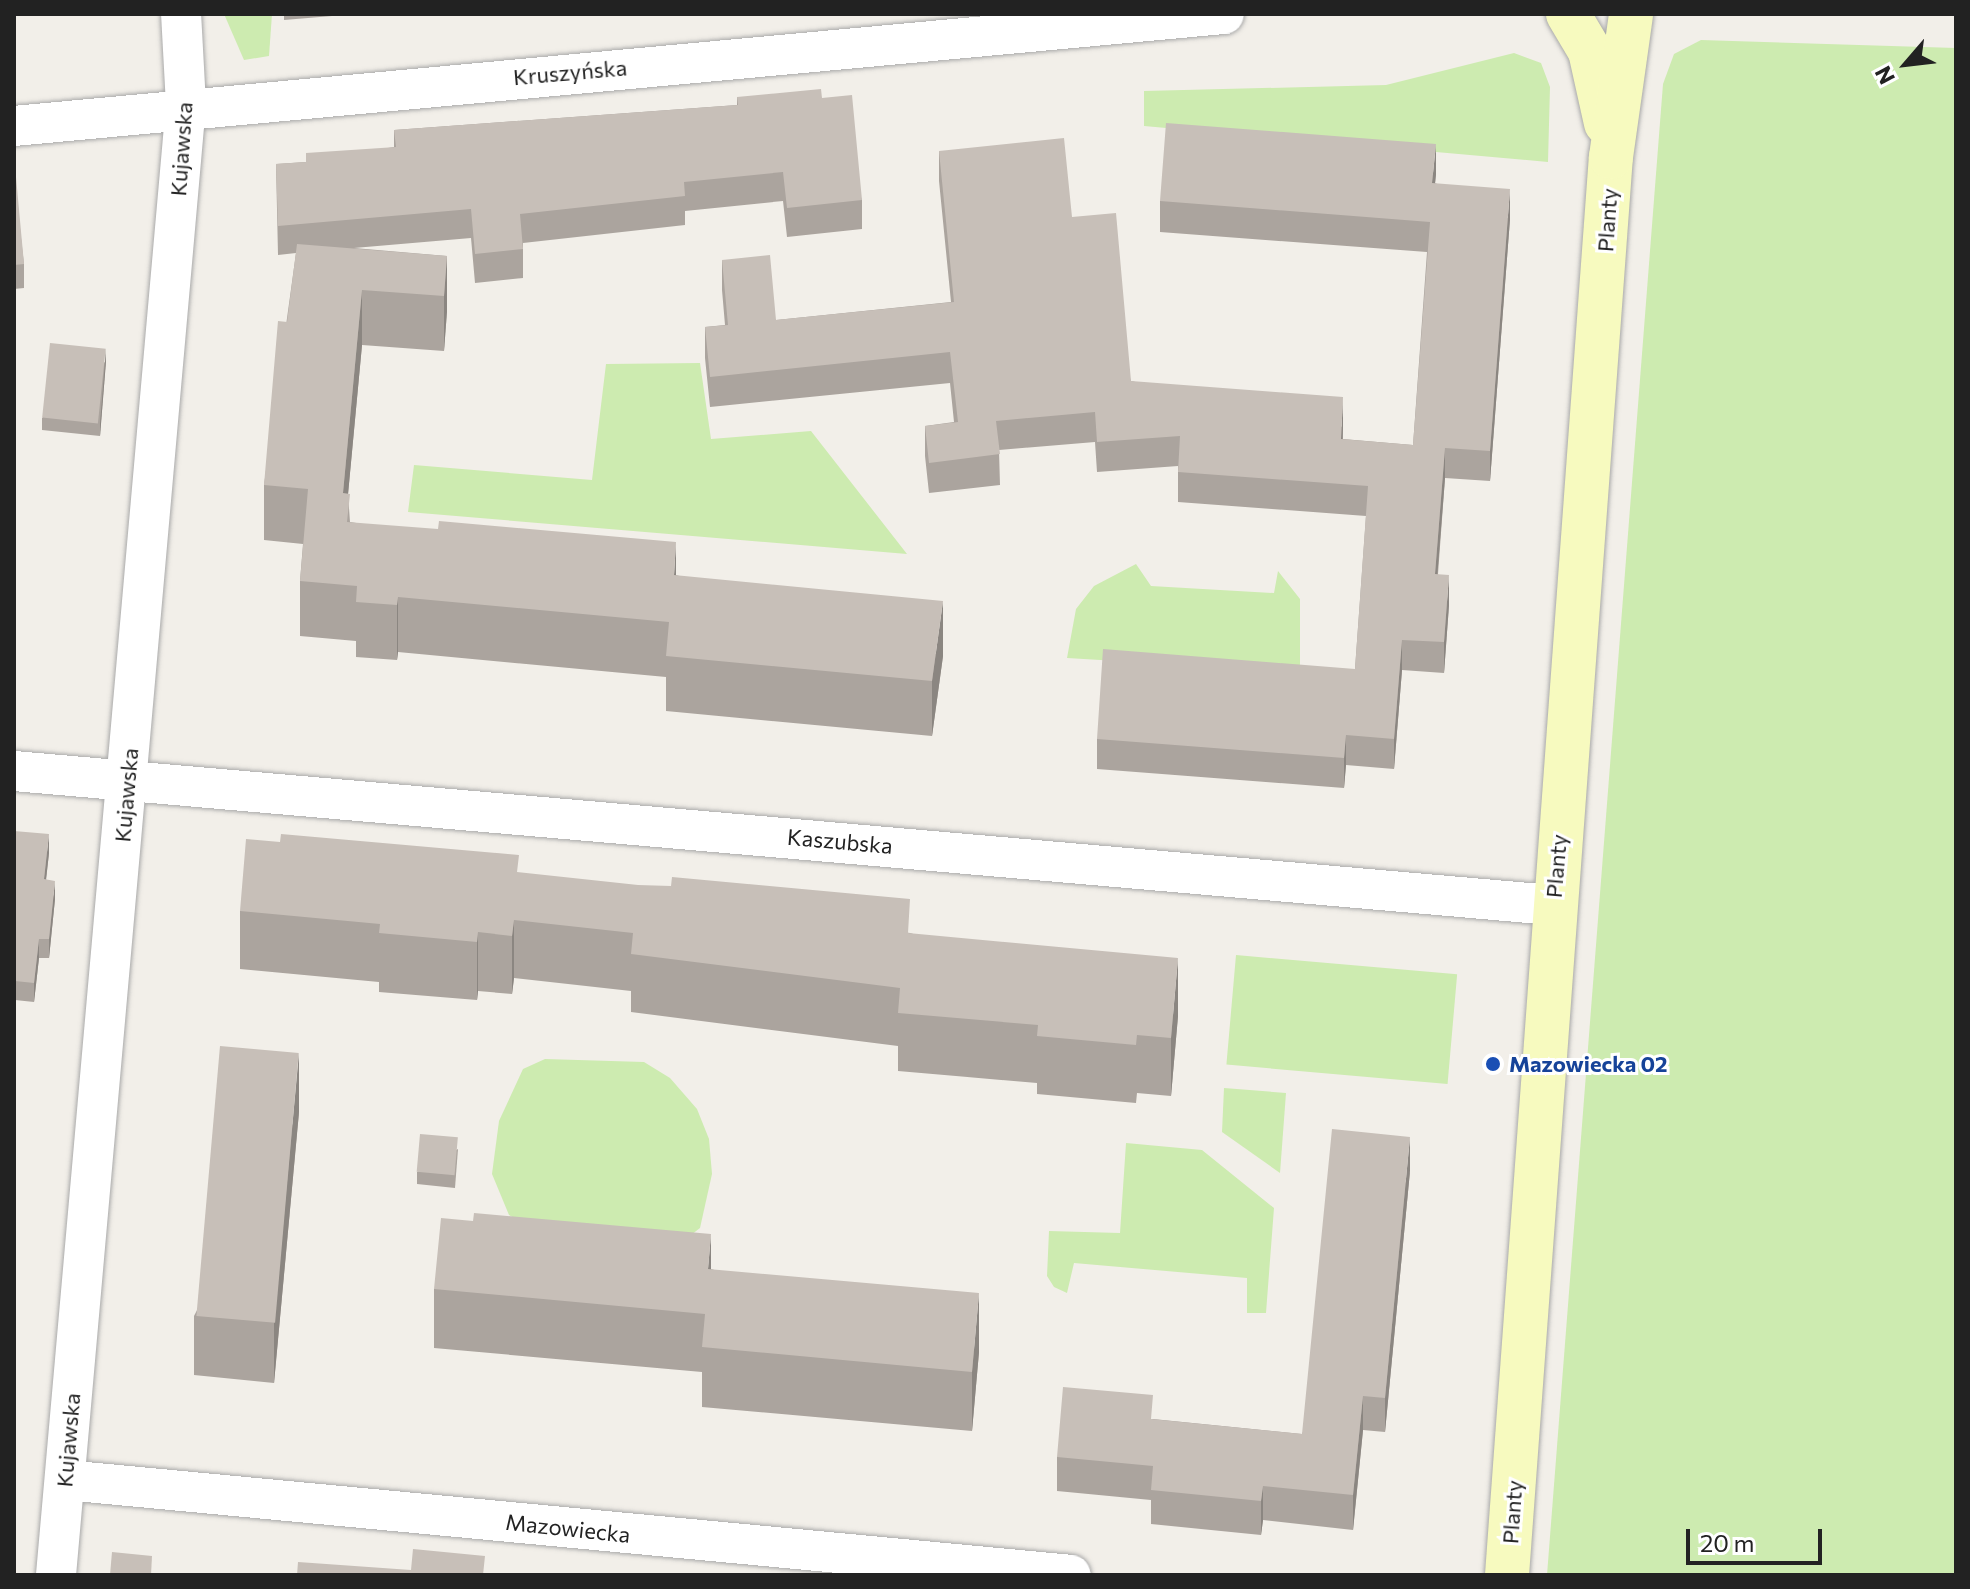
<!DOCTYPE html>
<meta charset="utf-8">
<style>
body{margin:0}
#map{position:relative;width:1970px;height:1589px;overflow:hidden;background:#f2efe9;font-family:Commissioner,sans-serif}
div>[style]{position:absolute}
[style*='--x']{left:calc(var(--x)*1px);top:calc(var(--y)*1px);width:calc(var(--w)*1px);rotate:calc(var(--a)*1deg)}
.grass>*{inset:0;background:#cdebb0;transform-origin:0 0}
.roads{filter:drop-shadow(0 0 2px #a9a9a9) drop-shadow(0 0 2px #a9a9a9)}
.street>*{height:40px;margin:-20px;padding:0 20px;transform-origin:20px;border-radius:20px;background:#fff}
.secondary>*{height:44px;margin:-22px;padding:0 22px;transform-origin:22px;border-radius:22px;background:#f7fabf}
.wall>*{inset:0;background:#aba49e}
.shaded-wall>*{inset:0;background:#8b8681}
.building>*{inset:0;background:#c7bfb8;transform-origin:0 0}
.dots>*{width:22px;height:22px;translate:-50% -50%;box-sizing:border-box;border:4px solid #fff;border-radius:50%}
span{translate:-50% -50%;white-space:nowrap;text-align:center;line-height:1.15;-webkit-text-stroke:6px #fff;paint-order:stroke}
.street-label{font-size:22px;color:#222}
.transit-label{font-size:22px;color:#164399;font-weight:700}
.left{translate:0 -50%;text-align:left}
.frame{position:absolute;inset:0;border:16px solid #222;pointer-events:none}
.north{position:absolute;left:1866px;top:24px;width:80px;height:80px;-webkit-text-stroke:6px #fff;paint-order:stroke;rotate:242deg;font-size:22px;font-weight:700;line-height:32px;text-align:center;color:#222}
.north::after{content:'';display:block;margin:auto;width:28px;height:36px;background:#222;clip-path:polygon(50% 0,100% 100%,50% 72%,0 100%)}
.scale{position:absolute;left:1686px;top:1529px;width:136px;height:36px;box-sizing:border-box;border:4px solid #222;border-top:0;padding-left:10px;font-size:24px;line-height:28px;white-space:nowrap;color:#222;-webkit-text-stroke:6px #fff;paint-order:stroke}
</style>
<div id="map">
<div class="grass">
<i style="clip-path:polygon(224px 14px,272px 14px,269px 56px,244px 60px)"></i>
<i style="clip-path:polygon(1701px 40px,1956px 48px,1956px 1575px,1547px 1575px,1663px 84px,1674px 54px)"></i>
<i style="clip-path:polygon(1514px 53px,1541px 63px,1550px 87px,1548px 162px,1144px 126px,1144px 91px,1386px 85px)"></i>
<i style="clip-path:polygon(700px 363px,711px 439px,811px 431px,907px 554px,408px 512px,414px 465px,592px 480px,606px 364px)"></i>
<i style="clip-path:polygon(1136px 564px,1151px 586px,1274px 593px,1278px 571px,1300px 599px,1300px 672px,1067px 658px,1076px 609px,1094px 586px)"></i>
<i style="left:1236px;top:955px;width:222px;height:110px;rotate:5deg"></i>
<i style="clip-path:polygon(545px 1059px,644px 1062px,670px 1078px,697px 1109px,709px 1139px,712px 1174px,700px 1228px,687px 1238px,538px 1232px,509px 1215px,492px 1174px,499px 1121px,523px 1069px)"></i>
<i style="clip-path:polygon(1224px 1088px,1286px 1093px,1280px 1173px,1222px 1132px)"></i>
<i style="clip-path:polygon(1126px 1143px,1202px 1150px,1274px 1208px,1266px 1313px,1247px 1313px,1247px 1278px,1074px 1263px,1067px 1293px,1054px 1287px,1047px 1276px,1049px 1231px,1120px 1233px)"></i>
</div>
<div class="roads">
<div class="street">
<i style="--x:14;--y:126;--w:1215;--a:-5.29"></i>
<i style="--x:14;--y:771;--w:1545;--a:4.98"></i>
<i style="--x:65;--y:1480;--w:1010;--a:5.39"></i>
<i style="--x:56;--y:1575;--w:1476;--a:-84.95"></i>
<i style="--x:186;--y:105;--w:91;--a:-93.1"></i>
</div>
<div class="secondary">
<i style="--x:1568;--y:14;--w:43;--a:59.3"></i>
<i style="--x:1590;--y:51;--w:74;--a:77.5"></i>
<i style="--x:1507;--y:1575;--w:1422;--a:-85.81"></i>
<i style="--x:1611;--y:157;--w:144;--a:-82"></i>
</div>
</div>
<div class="wall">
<i style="clip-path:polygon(284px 14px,356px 14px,284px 20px)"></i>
<i style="clip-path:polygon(737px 97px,822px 98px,862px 200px,862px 229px,787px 237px,783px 201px,685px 211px,685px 225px,523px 243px,523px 278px,475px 283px,471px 238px,354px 248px,447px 256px,447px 311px,444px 351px,362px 345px,348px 494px,350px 522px,676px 575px,943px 656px,932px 736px,666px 711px,666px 677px,398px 652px,397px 660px,356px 657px,356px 641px,300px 636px,300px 581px,303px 544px,264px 540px,264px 485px,296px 253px,278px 255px,276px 164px,306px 162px,394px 147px,394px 130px,737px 105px)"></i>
<i style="clip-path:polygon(939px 151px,1072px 217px,1131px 381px,1343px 427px,1343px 439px,1413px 445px,1427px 252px,1160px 232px,1160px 201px,1436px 174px,1435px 183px,1510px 219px,1490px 481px,1445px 478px,1438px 574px,1449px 605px,1444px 673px,1402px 670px,1394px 769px,1346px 765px,1344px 788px,1097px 769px,1097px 739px,1355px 669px,1366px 516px,1178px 502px,1178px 466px,1097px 472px,1095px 442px,999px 450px,1000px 485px,929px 493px,925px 456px,925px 426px,954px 422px,950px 383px,710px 407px,705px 358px,705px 327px,725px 325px,722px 290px,722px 260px,776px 320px,951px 302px,939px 181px)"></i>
<i style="clip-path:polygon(14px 177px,24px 264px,24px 288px,14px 289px)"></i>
<i style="clip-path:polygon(106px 361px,100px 436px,42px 430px,42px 418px)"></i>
<i style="clip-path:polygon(14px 831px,49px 853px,46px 879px,55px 899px,49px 958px,39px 958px,34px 1002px,15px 1000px,14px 1005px)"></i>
<i style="clip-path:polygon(519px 873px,910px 933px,1178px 1016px,1171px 1096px,1137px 1093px,1136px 1103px,1037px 1094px,1037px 1083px,898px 1071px,898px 1046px,631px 1012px,631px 991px,514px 978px,512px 994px,478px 991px,477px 1000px,379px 992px,379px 982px,240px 969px,240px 911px)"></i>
<i style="clip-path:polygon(299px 1112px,274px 1383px,194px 1375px,194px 1316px)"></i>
<i style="clip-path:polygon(458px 1149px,455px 1188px,417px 1184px,417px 1172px)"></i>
<i style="clip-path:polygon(1410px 1171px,1385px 1432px,1363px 1430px,1353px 1530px,1263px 1520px,1261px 1535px,1151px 1524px,1151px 1500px,1057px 1491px,1057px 1457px,1153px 1419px,1302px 1434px)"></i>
<i style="clip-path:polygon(711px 1269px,979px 1352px,972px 1431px,702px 1407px,702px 1372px,434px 1348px,434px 1289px)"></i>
</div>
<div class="shaded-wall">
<i style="clip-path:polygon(1436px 144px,1436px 174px,1432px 213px,1432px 183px)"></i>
<i style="clip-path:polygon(1510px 189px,1510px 219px,1490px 481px,1490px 451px)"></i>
<i style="clip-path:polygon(447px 256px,447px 311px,444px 351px,444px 296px)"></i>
<i style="clip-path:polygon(362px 290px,362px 345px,343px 548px,343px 493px)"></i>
<i style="clip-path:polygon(106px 349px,106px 361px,100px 436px,100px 424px)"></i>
<i style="clip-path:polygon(1343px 397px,1343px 427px,1341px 470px,1341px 439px)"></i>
<i style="clip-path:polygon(1445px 448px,1445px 478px,1435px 604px,1435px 574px)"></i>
<i style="clip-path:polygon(676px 542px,676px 597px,674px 575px)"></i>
<i style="clip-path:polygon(1449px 575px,1449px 605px,1444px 673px,1444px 642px)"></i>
<i style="clip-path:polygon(398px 597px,398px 652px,397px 660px,397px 605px)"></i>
<i style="clip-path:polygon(943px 601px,943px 656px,932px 736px,932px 681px)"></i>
<i style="clip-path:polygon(1402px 640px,1402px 670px,1394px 769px,1394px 739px)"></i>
<i style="clip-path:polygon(1346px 735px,1346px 765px,1344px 788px,1344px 758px)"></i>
<i style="clip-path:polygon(49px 834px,49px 853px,44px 898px,44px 879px)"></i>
<i style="clip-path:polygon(55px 881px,55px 899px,49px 958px,49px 939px)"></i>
<i style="clip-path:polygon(514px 920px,514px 978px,512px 994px,512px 936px)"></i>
<i style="clip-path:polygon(478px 932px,478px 991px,477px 1000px,477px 942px)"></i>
<i style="clip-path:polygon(39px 939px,39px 958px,34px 1002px,34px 983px)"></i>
<i style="clip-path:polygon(1178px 958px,1178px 1016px,1171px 1096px,1171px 1038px)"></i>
<i style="clip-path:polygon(299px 1053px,299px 1112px,274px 1383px,274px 1323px)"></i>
<i style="clip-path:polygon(1410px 1137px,1410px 1171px,1385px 1432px,1385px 1398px)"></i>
<i style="clip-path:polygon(711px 1234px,711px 1294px,708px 1269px)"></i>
<i style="clip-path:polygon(979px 1293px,979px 1352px,972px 1431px,972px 1372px)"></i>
<i style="clip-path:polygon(1363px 1396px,1363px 1430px,1353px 1530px,1353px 1495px)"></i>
<i style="clip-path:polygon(1263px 1486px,1263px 1520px,1261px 1535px,1261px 1501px)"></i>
</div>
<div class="building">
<i style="clip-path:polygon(821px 89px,822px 98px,852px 95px,862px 200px,787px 208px,783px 172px,684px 182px,685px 196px,520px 214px,523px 249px,475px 254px,471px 209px,278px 226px,276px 164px,306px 162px,306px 153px,396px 147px,394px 130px,738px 105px,737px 97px)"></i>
<i style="clip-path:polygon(1166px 123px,1436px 144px,1432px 183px,1510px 189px,1490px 451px,1445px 448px,1435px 574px,1449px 575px,1444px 642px,1402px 640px,1394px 739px,1346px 735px,1344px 758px,1097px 739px,1103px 649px,1355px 669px,1368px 486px,1178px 472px,1180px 436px,1097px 442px,1095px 412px,996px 421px,1000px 454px,929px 463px,925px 426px,958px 422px,950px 352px,710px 377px,705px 327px,728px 325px,722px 260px,770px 255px,776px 320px,954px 302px,939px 151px,1064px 138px,1072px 217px,1116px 213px,1131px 381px,1343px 397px,1341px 439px,1413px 445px,1430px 222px,1160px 201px)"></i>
<i style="clip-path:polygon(14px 177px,16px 177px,24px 264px,14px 265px)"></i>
<i style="clip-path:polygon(297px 244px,447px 256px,444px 296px,362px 290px,343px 493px,350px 494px,347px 522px,438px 529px,439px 521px,676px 542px,674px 575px,943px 601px,932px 681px,666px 656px,669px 622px,398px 597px,397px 605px,356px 602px,357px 586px,300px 581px,308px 489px,264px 485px,278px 321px,287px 322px)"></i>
<i style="left:50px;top:343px;width:56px;height:75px;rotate:6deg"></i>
<i style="clip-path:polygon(14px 831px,49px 834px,44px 879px,55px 881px,49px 939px,39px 939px,34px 983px,15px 981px,14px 987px)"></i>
<i style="clip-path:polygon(281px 834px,519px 855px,517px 872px,638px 885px,671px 886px,672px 877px,910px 899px,908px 933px,1178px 958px,1171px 1038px,1137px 1035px,1136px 1045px,1037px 1036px,1038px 1025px,898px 1013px,900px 988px,631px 954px,633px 933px,514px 920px,512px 936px,478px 932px,477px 942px,379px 933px,380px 924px,240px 911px,246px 839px,280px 842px)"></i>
<i style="left:220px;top:1046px;width:79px;height:271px;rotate:5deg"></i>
<i style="clip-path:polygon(1332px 1129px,1410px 1137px,1385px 1398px,1363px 1396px,1353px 1495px,1263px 1486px,1261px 1501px,1151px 1490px,1153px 1466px,1057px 1457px,1063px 1387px,1153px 1395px,1151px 1419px,1302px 1434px)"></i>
<i style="left:420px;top:1134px;width:38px;height:38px;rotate:5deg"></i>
<i style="clip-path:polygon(474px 1213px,711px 1234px,708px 1269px,979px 1293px,972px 1372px,702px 1347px,705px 1314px,434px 1289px,441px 1218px,473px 1221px)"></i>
<i style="clip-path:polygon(413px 1549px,485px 1556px,483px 1575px,297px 1575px,298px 1562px,411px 1570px)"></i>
<i style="clip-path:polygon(112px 1552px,152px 1556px,151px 1575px,110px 1575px)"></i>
</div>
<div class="dots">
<i style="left:1493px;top:1064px;background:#1a4fb4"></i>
</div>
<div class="street-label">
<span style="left:570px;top:72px;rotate:-5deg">Kruszyńska</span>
<span style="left:181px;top:149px;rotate:-86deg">Kujawska</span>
<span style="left:1607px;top:220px;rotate:-86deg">Planty</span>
<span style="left:126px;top:795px;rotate:-85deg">Kujawska</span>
<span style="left:840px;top:841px;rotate:5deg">Kaszubska</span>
<span style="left:1556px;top:866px;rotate:-85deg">Planty</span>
<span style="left:68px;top:1440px;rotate:-85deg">Kujawska</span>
<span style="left:1512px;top:1512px;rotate:-86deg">Planty</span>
<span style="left:568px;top:1528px;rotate:6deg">Mazowiecka</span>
</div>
<div class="transit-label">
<span class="left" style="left:1509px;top:1064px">Mazowiecka 02</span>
</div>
<div class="frame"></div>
<div class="north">N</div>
<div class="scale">20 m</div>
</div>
